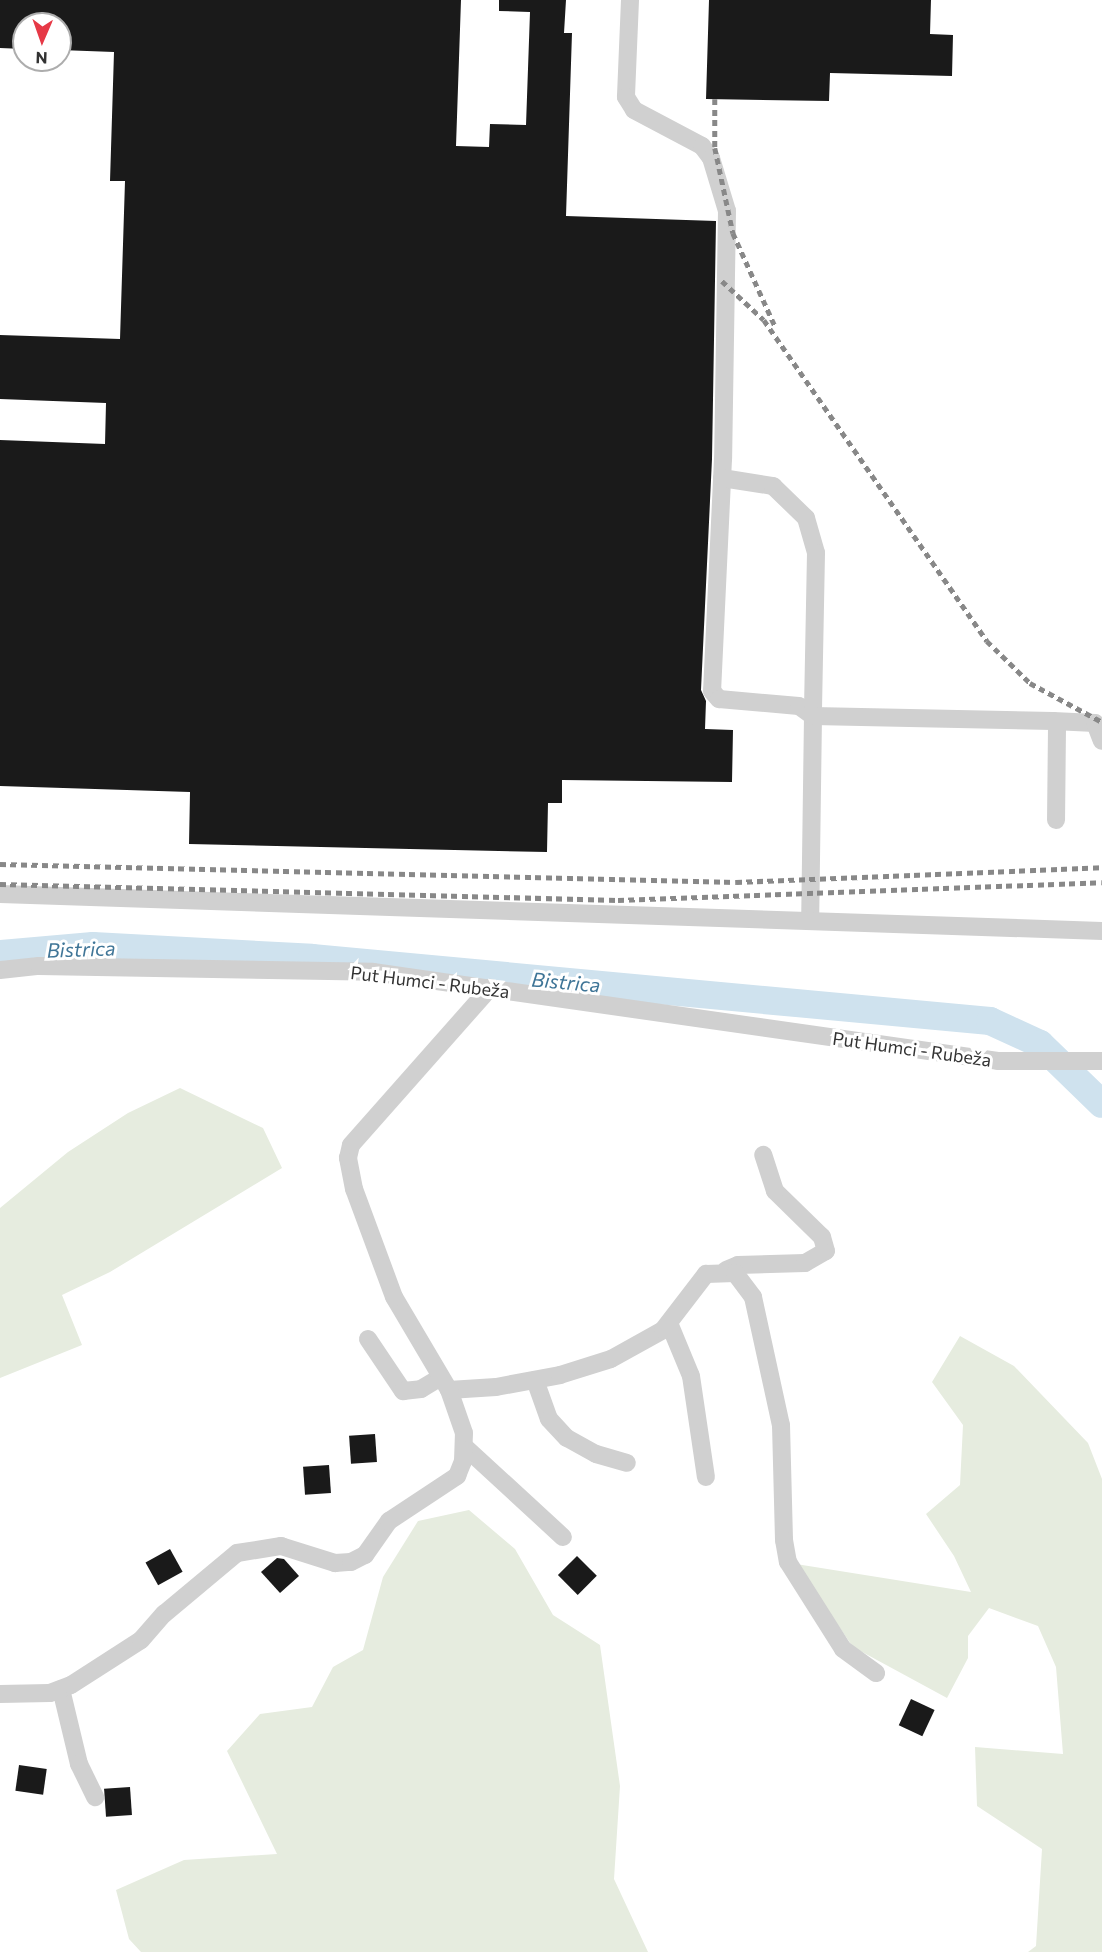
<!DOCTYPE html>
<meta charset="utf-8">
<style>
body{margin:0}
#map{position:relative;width:1102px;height:1952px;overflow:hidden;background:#fff;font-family:Commissioner,sans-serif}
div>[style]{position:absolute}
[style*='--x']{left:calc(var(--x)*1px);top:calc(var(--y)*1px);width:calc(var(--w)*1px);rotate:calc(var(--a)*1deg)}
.green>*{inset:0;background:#e6ecdf}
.river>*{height:28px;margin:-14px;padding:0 14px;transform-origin:14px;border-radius:14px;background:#cfe2ee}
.building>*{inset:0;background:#1a1a1a;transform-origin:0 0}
.minor>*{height:18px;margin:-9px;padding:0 9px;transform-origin:9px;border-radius:9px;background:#d0d0d0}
.rail>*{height:4.5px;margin-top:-2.25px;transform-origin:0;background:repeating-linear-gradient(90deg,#888 0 6px,transparent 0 10.5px)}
span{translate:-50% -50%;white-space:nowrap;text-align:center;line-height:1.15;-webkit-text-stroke:6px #fff;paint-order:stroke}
.street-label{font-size:18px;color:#333}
.water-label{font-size:20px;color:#3f7597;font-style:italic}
.north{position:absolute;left:12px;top:12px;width:60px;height:60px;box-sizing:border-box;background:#fff;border:2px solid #adadad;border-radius:50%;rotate:182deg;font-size:16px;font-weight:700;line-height:24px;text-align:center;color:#333}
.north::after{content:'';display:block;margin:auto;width:21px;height:27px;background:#e63946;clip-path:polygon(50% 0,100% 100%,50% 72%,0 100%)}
</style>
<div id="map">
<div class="green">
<i style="clip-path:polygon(180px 1088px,263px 1128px,282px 1168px,110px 1272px,62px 1295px,82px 1345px,0 1378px,0 1208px,68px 1152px,128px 1113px)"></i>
<i style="clip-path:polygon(960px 1336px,1014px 1366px,1088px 1443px,1102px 1479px,1102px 1952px,1028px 1952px,1036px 1946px,1042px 1849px,977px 1806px,975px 1747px,1063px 1754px,1056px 1667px,1038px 1626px,989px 1608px,968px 1636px,968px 1658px,947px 1698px,853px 1647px,796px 1564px,971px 1592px,954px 1556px,926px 1514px,960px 1485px,963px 1425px,932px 1382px)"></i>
<i style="clip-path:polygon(469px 1510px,515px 1549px,553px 1615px,600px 1645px,620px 1786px,614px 1879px,648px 1952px,141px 1952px,129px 1939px,116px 1890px,184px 1860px,277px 1854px,227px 1751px,260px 1714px,312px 1707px,333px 1667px,363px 1650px,383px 1577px,418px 1521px)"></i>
</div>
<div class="river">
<i style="--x:0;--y:954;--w:93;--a:-4.9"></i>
<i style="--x:93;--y:946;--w:219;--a:3.1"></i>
<i style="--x:312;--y:958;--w:681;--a:5.31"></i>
<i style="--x:990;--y:1021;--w:55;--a:24.7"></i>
<i style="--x:1040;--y:1044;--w:86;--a:44.1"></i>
</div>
<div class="building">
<i style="clip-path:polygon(0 0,461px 0,456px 146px,489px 147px,490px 124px,526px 125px,530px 12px,499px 11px,499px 0,566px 0,564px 33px,572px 33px,566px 216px,716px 221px,712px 459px,701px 690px,706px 701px,705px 729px,733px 730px,732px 782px,562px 780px,562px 803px,548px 803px,547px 852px,189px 844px,190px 792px,0 786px,0 440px,105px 444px,106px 403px,0 399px,0 335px,120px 339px,125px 181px,110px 181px,114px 52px,60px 50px,60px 24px,24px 24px,24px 49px,0 48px)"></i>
<i style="clip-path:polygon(709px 0,931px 0,930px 34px,953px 35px,952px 76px,830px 73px,829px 101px,706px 99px)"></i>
<i style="left:375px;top:1434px;width:28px;height:26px;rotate:86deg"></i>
<i style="left:329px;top:1465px;width:28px;height:26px;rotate:86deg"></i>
<i style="left:170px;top:1549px;width:26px;height:28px;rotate:61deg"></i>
<i style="left:577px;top:1556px;width:28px;height:27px;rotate:45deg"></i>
<i style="clip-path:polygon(277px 1558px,284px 1559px,299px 1576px,280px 1593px,261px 1572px)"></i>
<i style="left:911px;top:1699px;width:26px;height:29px;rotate:25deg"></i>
<i style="left:19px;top:1765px;width:28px;height:26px;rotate:8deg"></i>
<i style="left:130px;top:1787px;width:28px;height:26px;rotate:86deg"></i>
</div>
<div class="minor">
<i style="--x:630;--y:0;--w:97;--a:92.4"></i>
<i style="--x:626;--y:97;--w:15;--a:58"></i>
<i style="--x:634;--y:110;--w:77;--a:27.9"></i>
<i style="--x:702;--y:146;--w:15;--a:53"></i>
<i style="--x:711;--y:158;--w:55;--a:73.2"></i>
<i style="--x:727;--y:211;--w:248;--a:90.9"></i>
<i style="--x:723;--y:459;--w:232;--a:92.7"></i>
<i style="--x:712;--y:691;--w:11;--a:49"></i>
<i style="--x:719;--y:699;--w:80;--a:5"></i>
<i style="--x:799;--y:706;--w:17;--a:36"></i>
<i style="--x:813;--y:716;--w:205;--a:90.8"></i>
<i style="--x:722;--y:478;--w:52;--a:8.9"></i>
<i style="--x:773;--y:486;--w:46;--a:44.1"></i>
<i style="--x:806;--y:518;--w:36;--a:74"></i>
<i style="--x:816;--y:553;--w:163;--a:91.1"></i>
<i style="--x:813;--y:716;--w:240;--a:1.2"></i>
<i style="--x:1053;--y:721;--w:7;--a:56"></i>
<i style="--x:1057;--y:727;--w:93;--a:90.6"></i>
<i style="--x:1053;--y:721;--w:42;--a:2.7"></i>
<i style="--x:1095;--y:723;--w:19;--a:69"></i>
<i style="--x:0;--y:894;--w:1103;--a:1.92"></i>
<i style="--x:0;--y:970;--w:39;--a:-6"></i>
<i style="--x:39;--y:966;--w:334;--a:1"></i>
<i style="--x:373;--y:972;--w:631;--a:8.1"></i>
<i style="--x:998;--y:1061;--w:104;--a:0"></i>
<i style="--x:726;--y:1270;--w:13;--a:-23"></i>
<i style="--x:738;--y:1265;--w:67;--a:-1.7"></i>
<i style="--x:805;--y:1263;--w:24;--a:-30"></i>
<i style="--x:826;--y:1251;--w:15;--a:-106"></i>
<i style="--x:822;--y:1237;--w:66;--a:-135.6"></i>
<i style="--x:775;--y:1191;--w:38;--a:-108"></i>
<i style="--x:669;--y:1323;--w:57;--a:67.5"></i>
<i style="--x:691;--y:1376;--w:102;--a:81.6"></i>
<i style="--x:368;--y:1339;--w:63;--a:56.1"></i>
<i style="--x:403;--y:1391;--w:18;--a:-6"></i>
<i style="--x:421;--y:1389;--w:23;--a:-31"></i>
<i style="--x:535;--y:1380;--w:41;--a:70.3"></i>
<i style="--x:549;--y:1419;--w:26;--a:47"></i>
<i style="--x:567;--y:1438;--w:33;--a:29"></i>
<i style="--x:596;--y:1454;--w:32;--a:16"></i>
<i style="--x:449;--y:1390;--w:47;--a:-3.7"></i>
<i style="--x:496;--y:1387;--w:65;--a:-10.6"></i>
<i style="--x:560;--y:1375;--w:53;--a:-17.4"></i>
<i style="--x:611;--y:1359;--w:60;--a:-29.1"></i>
<i style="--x:663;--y:1330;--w:71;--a:-52.5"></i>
<i style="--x:706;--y:1274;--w:29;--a:-2"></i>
<i style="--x:735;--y:1273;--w:30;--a:53"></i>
<i style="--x:753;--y:1297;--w:131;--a:77.7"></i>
<i style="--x:781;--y:1425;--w:115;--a:88.5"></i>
<i style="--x:784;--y:1540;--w:22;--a:80"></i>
<i style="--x:788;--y:1562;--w:103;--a:57.7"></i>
<i style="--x:843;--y:1649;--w:41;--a:36"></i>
<i style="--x:465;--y:1447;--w:133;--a:42.6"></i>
<i style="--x:61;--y:1689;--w:77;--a:76.5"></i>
<i style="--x:79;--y:1764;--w:37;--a:64"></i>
<i style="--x:0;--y:1694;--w:50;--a:-1.1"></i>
<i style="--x:50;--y:1693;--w:22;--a:-21"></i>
<i style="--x:71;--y:1685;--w:83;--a:-32.7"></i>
<i style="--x:141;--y:1640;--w:35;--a:-49"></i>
<i style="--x:164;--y:1614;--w:95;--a:-39.9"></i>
<i style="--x:237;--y:1553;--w:45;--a:-9"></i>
<i style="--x:281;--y:1546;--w:57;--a:17.5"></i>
<i style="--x:335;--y:1563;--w:16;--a:-4"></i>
<i style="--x:351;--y:1562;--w:16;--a:-27"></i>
<i style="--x:365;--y:1555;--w:42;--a:-54.8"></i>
<i style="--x:389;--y:1521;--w:82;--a:-33.5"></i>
<i style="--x:457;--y:1476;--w:16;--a:-68"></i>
<i style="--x:463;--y:1461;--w:28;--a:-88"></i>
<i style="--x:464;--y:1433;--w:46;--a:-109.2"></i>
<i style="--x:449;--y:1390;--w:108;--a:-120.6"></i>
<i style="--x:394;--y:1297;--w:115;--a:-110.3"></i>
<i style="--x:354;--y:1189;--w:32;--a:-101"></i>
<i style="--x:348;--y:1158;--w:13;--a:-77"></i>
<i style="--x:351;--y:1145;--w:210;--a:-48.5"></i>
</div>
<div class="rail">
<i style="--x:715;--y:99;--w:49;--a:90"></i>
<i style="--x:715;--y:148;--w:87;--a:78"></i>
<i style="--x:733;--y:233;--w:102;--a:65.7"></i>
<i style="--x:722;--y:281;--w:57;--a:42.9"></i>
<i style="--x:764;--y:320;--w:391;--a:55.2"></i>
<i style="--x:987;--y:641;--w:60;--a:44.3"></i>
<i style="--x:1030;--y:683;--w:82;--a:28.4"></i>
<i style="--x:0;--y:864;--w:736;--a:1.4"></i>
<i style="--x:736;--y:882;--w:366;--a:-2.3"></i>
<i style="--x:0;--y:884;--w:618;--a:1.48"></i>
<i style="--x:618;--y:900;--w:484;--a:-2.1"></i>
</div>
<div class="street-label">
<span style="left:430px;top:982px;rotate:7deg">Put Humci - Rubeža</span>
<span style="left:912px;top:1049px;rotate:8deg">Put Humci - Rubeža</span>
</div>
<div class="water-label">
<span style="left:81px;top:949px;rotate:-2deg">Bistrica</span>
<span style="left:566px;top:982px;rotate:5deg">Bistrica</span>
</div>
<div class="north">N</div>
</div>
